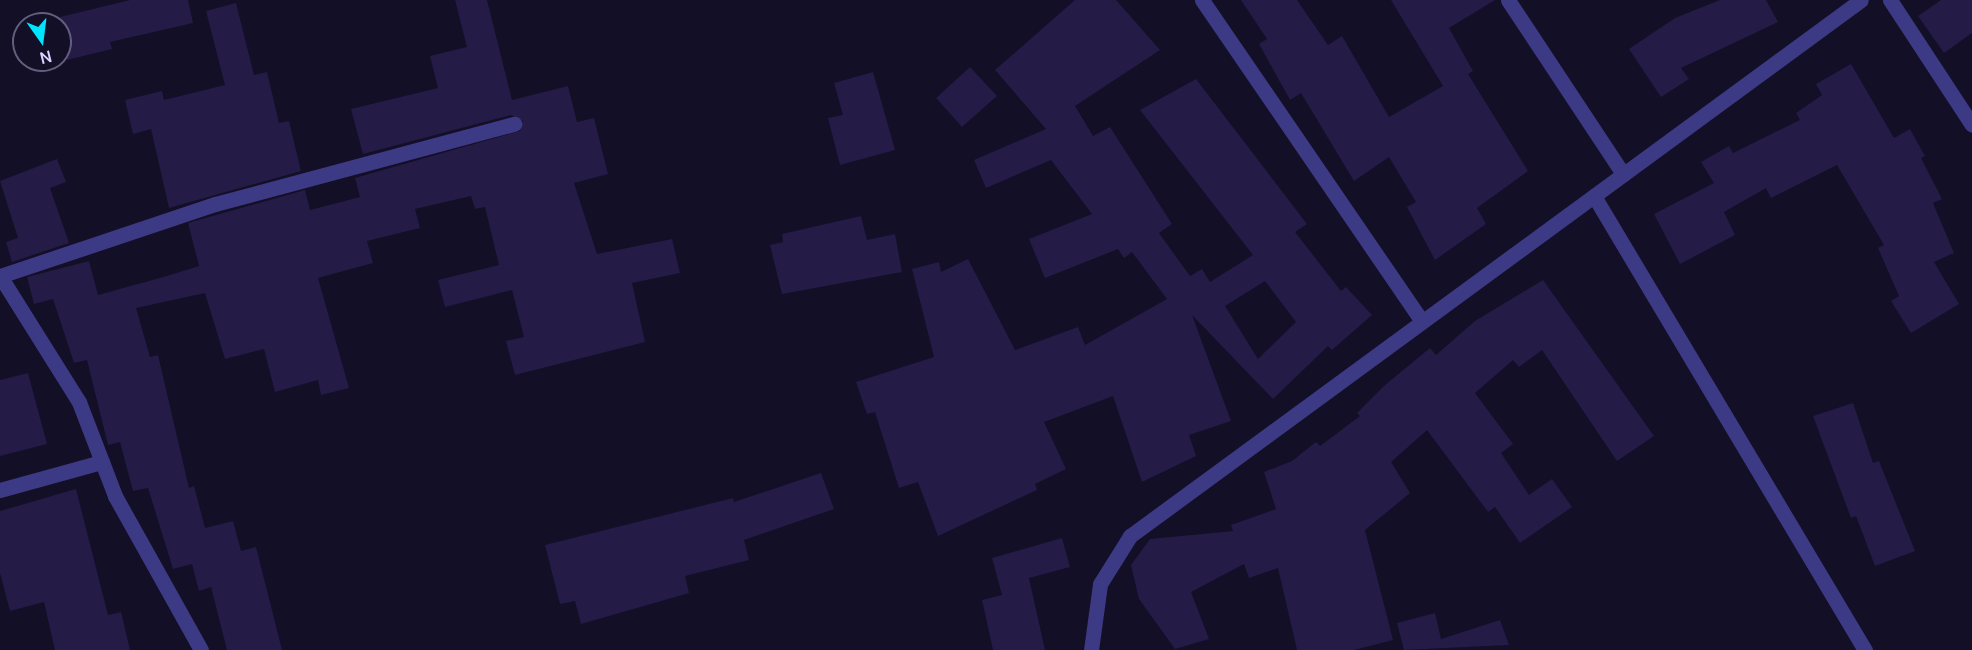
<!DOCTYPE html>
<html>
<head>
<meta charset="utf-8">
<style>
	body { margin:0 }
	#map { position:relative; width:1972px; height:650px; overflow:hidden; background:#130f26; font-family:Manrope,sans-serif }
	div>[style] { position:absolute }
	.building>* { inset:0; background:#241b47 }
	.minor>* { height:15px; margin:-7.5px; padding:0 7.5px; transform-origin:7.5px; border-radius:7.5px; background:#3d3a85 }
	span { translate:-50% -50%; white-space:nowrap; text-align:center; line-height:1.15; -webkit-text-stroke:5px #130f26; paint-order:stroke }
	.north { position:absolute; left:12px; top:12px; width:60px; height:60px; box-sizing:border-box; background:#130f26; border:2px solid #625e7d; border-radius:50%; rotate:166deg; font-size:16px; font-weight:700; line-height:24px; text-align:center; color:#d9d4ff }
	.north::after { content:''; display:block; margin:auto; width:21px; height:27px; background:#00e5ff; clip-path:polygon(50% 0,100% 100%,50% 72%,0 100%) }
</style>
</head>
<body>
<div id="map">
	<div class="building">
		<i style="clip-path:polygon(130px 0,188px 0,193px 23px,110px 42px,112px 49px,67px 60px,56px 18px)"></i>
		<i style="clip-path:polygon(455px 0,487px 0,512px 100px,568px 86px,577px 122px,594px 118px,608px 174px,574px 183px,597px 254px,672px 239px,680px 273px,632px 283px,645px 342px,515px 375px,506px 341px,524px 337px,512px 290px,445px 307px,438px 280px,499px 265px,485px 207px,475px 209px,471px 196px,415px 209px,420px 228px,367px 241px,373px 263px,318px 278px,349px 388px,321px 395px,318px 380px,275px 392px,264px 349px,225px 359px,205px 293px,136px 308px,150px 357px,158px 355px,189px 488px,194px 486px,205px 528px,233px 521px,241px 551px,256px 547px,282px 650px,227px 650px,211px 587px,199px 591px,192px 564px,173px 569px,148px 488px,133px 491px,120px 442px,108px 445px,87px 360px,74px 363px,53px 299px,34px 304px,27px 277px,89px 261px,98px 295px,167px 276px,199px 266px,188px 223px,305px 190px,310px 210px,360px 197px,355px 178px,520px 131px,523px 121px,511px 115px,363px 154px,351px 109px,438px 88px,430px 56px,467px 47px)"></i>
		<i style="clip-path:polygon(evenodd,1075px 0,1116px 0,1160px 50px,1075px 106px,1093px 136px,1110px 127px,1172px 224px,1159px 233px,1190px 276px,1202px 269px,1210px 282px,1253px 255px,1140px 110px,1196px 79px,1307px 224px,1295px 232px,1341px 291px,1346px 287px,1372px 315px,1332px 350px,1328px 346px,1273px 399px,1192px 315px,1231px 421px,1189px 435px,1196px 456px,1142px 482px,1113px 396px,1044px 422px,1066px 469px,1035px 484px,1037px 490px,938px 536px,918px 482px,899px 488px,875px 412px,867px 414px,856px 382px,934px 357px,912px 269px,939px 262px,941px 272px,968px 259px,1015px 350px,1078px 327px,1085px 345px,1167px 299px,1132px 252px,1124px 258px,1118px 249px,1045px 278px,1029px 239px,1092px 214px,1051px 160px,986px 188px,974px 160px,1046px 129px,995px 70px,1075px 0,1265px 281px,1296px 322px,1258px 359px,1225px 306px,1265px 281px)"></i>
		<i style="clip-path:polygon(1241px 0,1297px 0,1328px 45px,1342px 36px,1389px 117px,1443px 86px,1391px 0,1495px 0,1449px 28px,1473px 71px,1468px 74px,1528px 171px,1477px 208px,1486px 224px,1435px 260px,1407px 207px,1416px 202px,1389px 157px,1354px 181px,1301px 93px,1290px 100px,1259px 44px,1267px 39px)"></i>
		<i style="clip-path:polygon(1720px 0,1766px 0,1778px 22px,1681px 68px,1689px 79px,1661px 97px,1629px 49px,1675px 18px)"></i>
		<i style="clip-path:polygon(1941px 0,1972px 0,1972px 33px,1944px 53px,1918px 16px)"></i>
		<i style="clip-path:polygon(236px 3px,254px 75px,267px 72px,279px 123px,289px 121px,301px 171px,169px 208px,151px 129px,133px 134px,125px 100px,162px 91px,164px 100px,225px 85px,206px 11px)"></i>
		<i style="clip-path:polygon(1851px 64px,1894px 138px,1910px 129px,1925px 156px,1921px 158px,1942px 199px,1933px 203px,1954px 253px,1934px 262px,1959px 304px,1911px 333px,1891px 301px,1899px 296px,1878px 248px,1884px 245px,1837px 165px,1771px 198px,1766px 188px,1724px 212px,1735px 235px,1680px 264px,1654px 214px,1714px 183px,1701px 162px,1729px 146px,1733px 153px,1800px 120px,1796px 113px,1822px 95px,1816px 84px)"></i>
		<i style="clip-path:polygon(970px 67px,997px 96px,962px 127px,936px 98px)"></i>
		<i style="clip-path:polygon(873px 72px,895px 150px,840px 165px,828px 118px,843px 115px,834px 83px)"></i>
		<i style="clip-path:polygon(57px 159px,66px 182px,50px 188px,69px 243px,12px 262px,6px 242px,18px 238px,0 181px)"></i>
		<i style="clip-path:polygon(861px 216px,867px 240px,895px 234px,902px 272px,782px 294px,770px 245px,783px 242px,782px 234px)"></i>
		<i style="clip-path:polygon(1543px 280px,1654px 436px,1617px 461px,1542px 350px,1519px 367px,1513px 360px,1475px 393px,1513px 444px,1501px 453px,1529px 495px,1552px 479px,1572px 507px,1520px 543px,1495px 507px,1488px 512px,1427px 430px,1391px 462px,1410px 493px,1365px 530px,1393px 640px,1354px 650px,1297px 650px,1278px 568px,1249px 578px,1244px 564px,1191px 592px,1209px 639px,1175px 649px,1139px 599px,1131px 565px,1150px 539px,1233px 531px,1231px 525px,1276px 509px,1264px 472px,1292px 461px,1316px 442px,1320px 446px,1360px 416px,1357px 413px,1385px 385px,1430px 348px,1436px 355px,1475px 321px)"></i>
		<i style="clip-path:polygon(28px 373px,47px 444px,0 456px,0 380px)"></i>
		<i style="clip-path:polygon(1853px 403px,1873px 463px,1879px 461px,1915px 551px,1875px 566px,1856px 516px,1851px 518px,1813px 416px)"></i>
		<i style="clip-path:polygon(821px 473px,834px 509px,744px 540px,749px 560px,685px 576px,689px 593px,581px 624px,575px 601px,560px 604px,545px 545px,733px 498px,734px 502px)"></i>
		<i style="clip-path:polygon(76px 489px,108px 615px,121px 612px,130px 650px,55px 650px,44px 602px,10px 611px,0 573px,0 511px)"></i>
		<i style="clip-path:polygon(1062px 538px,1070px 567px,1029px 578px,1045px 650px,993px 650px,982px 600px,1002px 595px,992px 558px)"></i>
		<i style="clip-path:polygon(1435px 613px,1441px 639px,1500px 620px,1509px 645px,1404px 650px,1397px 623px)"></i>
	</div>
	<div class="minor">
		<i style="left:1202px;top:0;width:389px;rotate:55.6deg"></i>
		<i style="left:1508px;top:0;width:209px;rotate:56.5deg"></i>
		<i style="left:1890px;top:0;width:149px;rotate:56.7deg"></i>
		<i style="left:1594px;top:196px;width:529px;rotate:59.17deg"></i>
		<i style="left:0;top:276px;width:227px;rotate:-18.5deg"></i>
		<i style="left:215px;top:204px;width:310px;rotate:-15deg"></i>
		<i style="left:0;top:276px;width:149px;rotate:57.9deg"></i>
		<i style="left:79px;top:402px;width:101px;rotate:69deg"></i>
		<i style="left:115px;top:496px;width:176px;rotate:60.8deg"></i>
		<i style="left:0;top:490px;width:106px;rotate:-15.4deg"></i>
		<i style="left:1091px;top:650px;width:67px;rotate:-82.2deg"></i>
		<i style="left:1100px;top:584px;width:57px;rotate:-58deg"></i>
		<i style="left:1130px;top:536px;width:906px;rotate:-36.25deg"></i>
	</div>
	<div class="north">N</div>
</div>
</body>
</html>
